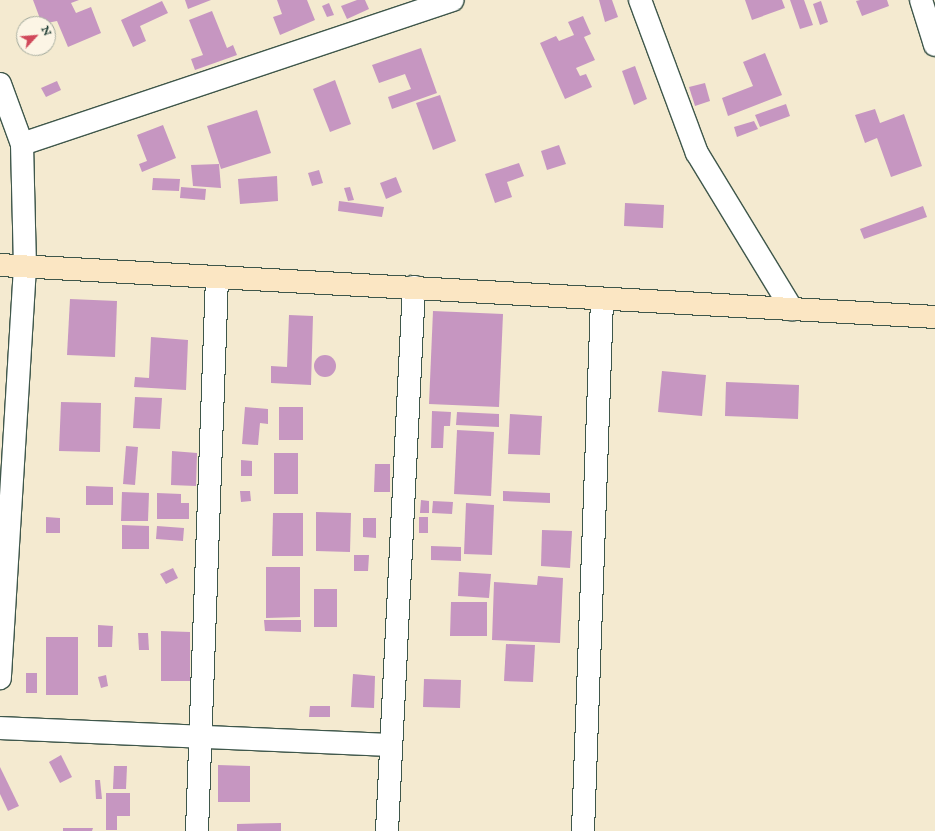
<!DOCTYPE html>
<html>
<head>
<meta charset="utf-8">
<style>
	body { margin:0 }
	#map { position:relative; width:935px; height:831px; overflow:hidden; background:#f4ead0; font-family:"IM FELL English",serif }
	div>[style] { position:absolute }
	.building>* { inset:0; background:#c696c1 }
	.round { border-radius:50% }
	.roads { filter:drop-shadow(1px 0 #3f574b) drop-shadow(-1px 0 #3f574b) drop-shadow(0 1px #3f574b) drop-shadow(0 -1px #3f574b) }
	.street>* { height:22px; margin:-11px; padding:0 11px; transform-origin:11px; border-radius:11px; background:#fff }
	.secondary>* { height:22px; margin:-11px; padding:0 11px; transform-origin:11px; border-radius:11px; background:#fbe6c3 }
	span { translate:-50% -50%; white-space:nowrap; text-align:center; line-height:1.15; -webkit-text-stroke:3px #fcf5e5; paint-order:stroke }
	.north { position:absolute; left:16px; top:16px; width:40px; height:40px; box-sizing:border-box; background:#fcf5e5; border:1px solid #a4ab9e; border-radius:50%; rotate:64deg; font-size:11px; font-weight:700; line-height:16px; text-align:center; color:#1f3d34 }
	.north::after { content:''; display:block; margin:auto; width:14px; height:18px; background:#d1495b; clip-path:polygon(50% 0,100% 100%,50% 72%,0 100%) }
</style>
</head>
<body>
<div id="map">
	<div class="building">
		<i style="clip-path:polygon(33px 0,79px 0,71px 3px,76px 13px,91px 7px,101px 33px,68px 47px,57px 21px,42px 24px)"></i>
		<i style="clip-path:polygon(185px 0,211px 0,188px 9px)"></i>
		<i style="clip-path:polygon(277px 0,307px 0,315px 20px,280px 35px,273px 17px,282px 14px)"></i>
		<i style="clip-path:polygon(357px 0,365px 0,369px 9px,347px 19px,341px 6px)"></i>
		<i style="clip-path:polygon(599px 0,612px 0,618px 17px,605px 22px)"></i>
		<i style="clip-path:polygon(745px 0,782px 0,785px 8px,752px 20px)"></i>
		<i style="clip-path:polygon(790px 0,804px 0,813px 25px,800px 29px)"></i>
		<i style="clip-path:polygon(860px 0,887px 0,889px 6px,862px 16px,856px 1px)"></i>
		<i style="clip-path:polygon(162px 1px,168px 13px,140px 26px,146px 41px,133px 47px,121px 20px)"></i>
		<i style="clip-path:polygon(821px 1px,828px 22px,820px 25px,813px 4px)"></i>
		<i style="clip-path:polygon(329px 3px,334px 15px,327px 17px,322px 6px)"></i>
		<i style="clip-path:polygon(212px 11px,227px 48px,233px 45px,237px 55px,195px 70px,191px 59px,203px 55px,189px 20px)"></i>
		<i style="clip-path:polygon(583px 16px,591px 34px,584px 37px,595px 60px,576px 68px,580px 76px,586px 74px,592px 87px,565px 99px,540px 43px,556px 36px,559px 41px,574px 35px,568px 22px)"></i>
		<i style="clip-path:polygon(421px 48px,437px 93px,392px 109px,388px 97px,411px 89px,405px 74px,379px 83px,372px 65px)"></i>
		<i style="clip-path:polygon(765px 53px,782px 95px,728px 116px,722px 98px,753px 86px,743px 62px)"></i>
		<i style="clip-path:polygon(635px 66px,647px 99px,634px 105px,622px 71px)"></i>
		<i style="clip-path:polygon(335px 80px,351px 124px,330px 132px,313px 89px)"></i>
		<i style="clip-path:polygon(57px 81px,61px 90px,46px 97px,41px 88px)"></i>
		<i style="clip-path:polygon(705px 83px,710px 101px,695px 106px,689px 87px)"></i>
		<i style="clip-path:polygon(440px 95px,456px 141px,433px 150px,416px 103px)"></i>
		<i style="clip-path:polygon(786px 104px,790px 116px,760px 127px,755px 115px)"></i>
		<i style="clip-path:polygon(875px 109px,880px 123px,904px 114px,922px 166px,891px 177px,877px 138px,865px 143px,855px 115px)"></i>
		<i style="clip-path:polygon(257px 110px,271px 153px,221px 169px,207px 126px)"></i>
		<i style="clip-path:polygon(754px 121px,758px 129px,737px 137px,734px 127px)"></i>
		<i style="clip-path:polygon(163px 125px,176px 158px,142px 172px,139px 164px,147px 161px,137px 135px)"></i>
		<i style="clip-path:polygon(559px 145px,566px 164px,547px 170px,541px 151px)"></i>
		<i style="clip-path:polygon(519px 163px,524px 176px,507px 182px,512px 197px,495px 203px,485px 174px)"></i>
		<i style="clip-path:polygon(219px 164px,221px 188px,193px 186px,191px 165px)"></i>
		<i style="clip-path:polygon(319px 170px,323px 183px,312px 186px,308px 173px)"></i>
		<i style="clip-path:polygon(277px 176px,278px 201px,240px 204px,238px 179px)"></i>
		<i style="clip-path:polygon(396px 177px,402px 192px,386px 199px,380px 183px)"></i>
		<i style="clip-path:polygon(153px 178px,180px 179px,179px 191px,152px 190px)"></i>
		<i style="clip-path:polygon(181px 187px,206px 189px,205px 200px,180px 198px)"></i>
		<i style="clip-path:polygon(350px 187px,354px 200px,348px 201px,344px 188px)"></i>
		<i style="clip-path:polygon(339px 201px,384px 207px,382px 217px,338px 211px)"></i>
		<i style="clip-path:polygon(625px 203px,664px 205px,663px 228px,624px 226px)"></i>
		<i style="clip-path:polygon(923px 206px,927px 217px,864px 239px,860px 229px)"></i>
		<i style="clip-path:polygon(70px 299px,117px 301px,115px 357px,67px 355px)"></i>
		<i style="clip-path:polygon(433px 311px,503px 314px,499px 407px,429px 404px)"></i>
		<i style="clip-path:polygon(289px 315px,313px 316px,311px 385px,271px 383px,271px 366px,287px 367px)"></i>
		<i style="clip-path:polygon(151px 337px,188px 340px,186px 390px,134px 387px,135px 377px,149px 378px)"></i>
		<i class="round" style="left:314px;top:355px;width:22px;height:22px"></i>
		<i style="clip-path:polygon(662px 371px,706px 375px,702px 416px,658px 412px)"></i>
		<i style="clip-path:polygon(726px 382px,799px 385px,798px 419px,725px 416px)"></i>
		<i style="clip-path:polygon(135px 397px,162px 398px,160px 429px,133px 428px)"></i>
		<i style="clip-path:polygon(61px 402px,101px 403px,100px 452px,59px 451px)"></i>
		<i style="clip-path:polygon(245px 407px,268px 409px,268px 424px,260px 423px,258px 445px,242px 444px)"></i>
		<i style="clip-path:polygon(279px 407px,303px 407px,303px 440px,279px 440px)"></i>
		<i style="clip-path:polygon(432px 411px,451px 412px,450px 426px,444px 426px,443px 448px,431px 448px)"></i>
		<i style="clip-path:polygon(457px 412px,499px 414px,499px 427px,456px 425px)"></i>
		<i style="clip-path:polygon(510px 414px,542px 416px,540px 455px,508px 454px)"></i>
		<i style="clip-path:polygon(457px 430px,494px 432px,491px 496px,454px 494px)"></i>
		<i style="clip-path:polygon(126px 446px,138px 447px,135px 485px,123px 484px)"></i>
		<i style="clip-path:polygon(172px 451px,197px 453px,196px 486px,171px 485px)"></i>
		<i style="clip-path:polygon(274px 453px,298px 453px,298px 494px,274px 494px)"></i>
		<i style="clip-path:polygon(241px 460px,252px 461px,252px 476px,241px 476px)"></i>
		<i style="clip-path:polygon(375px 464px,390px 464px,390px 492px,374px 492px)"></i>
		<i style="clip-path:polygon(86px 486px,113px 487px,113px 505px,86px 505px)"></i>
		<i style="clip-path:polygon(240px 491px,250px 491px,251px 501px,241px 502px)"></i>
		<i style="clip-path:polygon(503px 491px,550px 493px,550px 503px,503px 501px)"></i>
		<i style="clip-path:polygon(122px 492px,149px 493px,148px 521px,121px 521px)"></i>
		<i style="clip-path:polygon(157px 493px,181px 494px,181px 503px,189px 503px,189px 519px,157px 519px)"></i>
		<i style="clip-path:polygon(421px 500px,429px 501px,429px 513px,420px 513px)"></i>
		<i style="clip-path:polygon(433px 501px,453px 502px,452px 514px,432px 513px)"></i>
		<i style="clip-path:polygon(466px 503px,494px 505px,492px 555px,464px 554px)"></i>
		<i style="clip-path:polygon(316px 512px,351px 513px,350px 552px,316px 551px)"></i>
		<i style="clip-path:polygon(273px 513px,303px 513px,303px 556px,272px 556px)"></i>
		<i style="clip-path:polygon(46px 517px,60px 518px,60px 533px,46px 533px)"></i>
		<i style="clip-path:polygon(419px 517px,428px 517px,428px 533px,419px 533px)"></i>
		<i style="clip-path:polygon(363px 518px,376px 518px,376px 538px,363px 537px)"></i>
		<i style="clip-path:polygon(122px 525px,149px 526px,149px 549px,122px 549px)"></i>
		<i style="clip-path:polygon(157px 526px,184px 528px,183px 541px,156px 539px)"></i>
		<i style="clip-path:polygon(542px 530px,572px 531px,570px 568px,541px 566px)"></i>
		<i style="clip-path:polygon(431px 546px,461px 547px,461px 561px,431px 560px)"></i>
		<i style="clip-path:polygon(354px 555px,369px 555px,368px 571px,354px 571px)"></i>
		<i style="clip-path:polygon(266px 567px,300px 567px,300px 617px,266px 618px)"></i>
		<i style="clip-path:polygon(173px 568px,178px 578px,166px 584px,160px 574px)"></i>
		<i style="clip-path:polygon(459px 572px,491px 574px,489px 598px,458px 596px)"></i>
		<i style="clip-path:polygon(538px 576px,563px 578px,560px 643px,492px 640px,494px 582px,537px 585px)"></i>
		<i style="clip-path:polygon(314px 589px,337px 589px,337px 627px,314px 627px)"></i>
		<i style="clip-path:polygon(451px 602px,487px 602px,487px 636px,450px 636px)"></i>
		<i style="clip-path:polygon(264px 620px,301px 620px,301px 632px,265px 631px)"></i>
		<i style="clip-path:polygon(98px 625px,113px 626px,112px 647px,98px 647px)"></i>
		<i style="clip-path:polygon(161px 631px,190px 632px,190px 681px,161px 681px)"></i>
		<i style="clip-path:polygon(138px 633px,148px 633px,149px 650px,139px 650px)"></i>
		<i style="clip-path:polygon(46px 637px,78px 637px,78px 695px,46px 695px)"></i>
		<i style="clip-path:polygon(506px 644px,535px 645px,533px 682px,504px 681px)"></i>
		<i style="clip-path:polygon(26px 673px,37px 673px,37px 693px,26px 693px)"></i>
		<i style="clip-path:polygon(353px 674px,375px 676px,374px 708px,351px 707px)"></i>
		<i style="clip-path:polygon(106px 675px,108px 686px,101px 688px,98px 677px)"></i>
		<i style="clip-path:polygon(424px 679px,461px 680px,460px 708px,423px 707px)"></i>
		<i style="clip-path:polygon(310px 706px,330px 706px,330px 717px,309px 717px)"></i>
		<i style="clip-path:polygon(61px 755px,72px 777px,60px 783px,49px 762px)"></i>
		<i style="clip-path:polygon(218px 765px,250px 766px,250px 802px,218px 802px)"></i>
		<i style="clip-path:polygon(114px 766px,127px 766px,126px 789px,113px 789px)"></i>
		<i style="clip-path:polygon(0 767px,19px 806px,8px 811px,0 794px)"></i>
		<i style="clip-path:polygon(95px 780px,100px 780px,102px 799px,96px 799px)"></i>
		<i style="clip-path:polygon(106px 793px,130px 793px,130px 816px,117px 816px,117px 830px,106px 830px)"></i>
		<i style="clip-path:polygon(281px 823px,281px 831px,237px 831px,237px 824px)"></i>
		<i style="clip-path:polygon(63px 828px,93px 828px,92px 831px,63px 831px)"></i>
	</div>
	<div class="roads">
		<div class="street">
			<i style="left:640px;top:0;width:163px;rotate:69.6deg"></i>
			<i style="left:697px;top:153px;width:183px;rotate:58.7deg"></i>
			<i style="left:921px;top:0;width:47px;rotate:72.7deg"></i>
			<i style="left:0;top:84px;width:64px;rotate:69.9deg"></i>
			<i style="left:22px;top:144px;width:123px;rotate:88.6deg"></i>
			<i style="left:25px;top:267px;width:412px;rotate:93.5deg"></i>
			<i style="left:22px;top:144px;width:454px;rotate:-18.5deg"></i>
			<i style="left:0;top:728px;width:391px;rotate:2.5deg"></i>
			<i style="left:197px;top:831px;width:554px;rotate:-87.93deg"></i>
			<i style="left:387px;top:831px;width:545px;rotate:-87.16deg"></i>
			<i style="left:583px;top:831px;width:532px;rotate:-87.95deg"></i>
		</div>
		<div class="secondary">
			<i style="left:0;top:265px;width:936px;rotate:3.18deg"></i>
		</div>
	</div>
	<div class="north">N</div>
</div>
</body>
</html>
